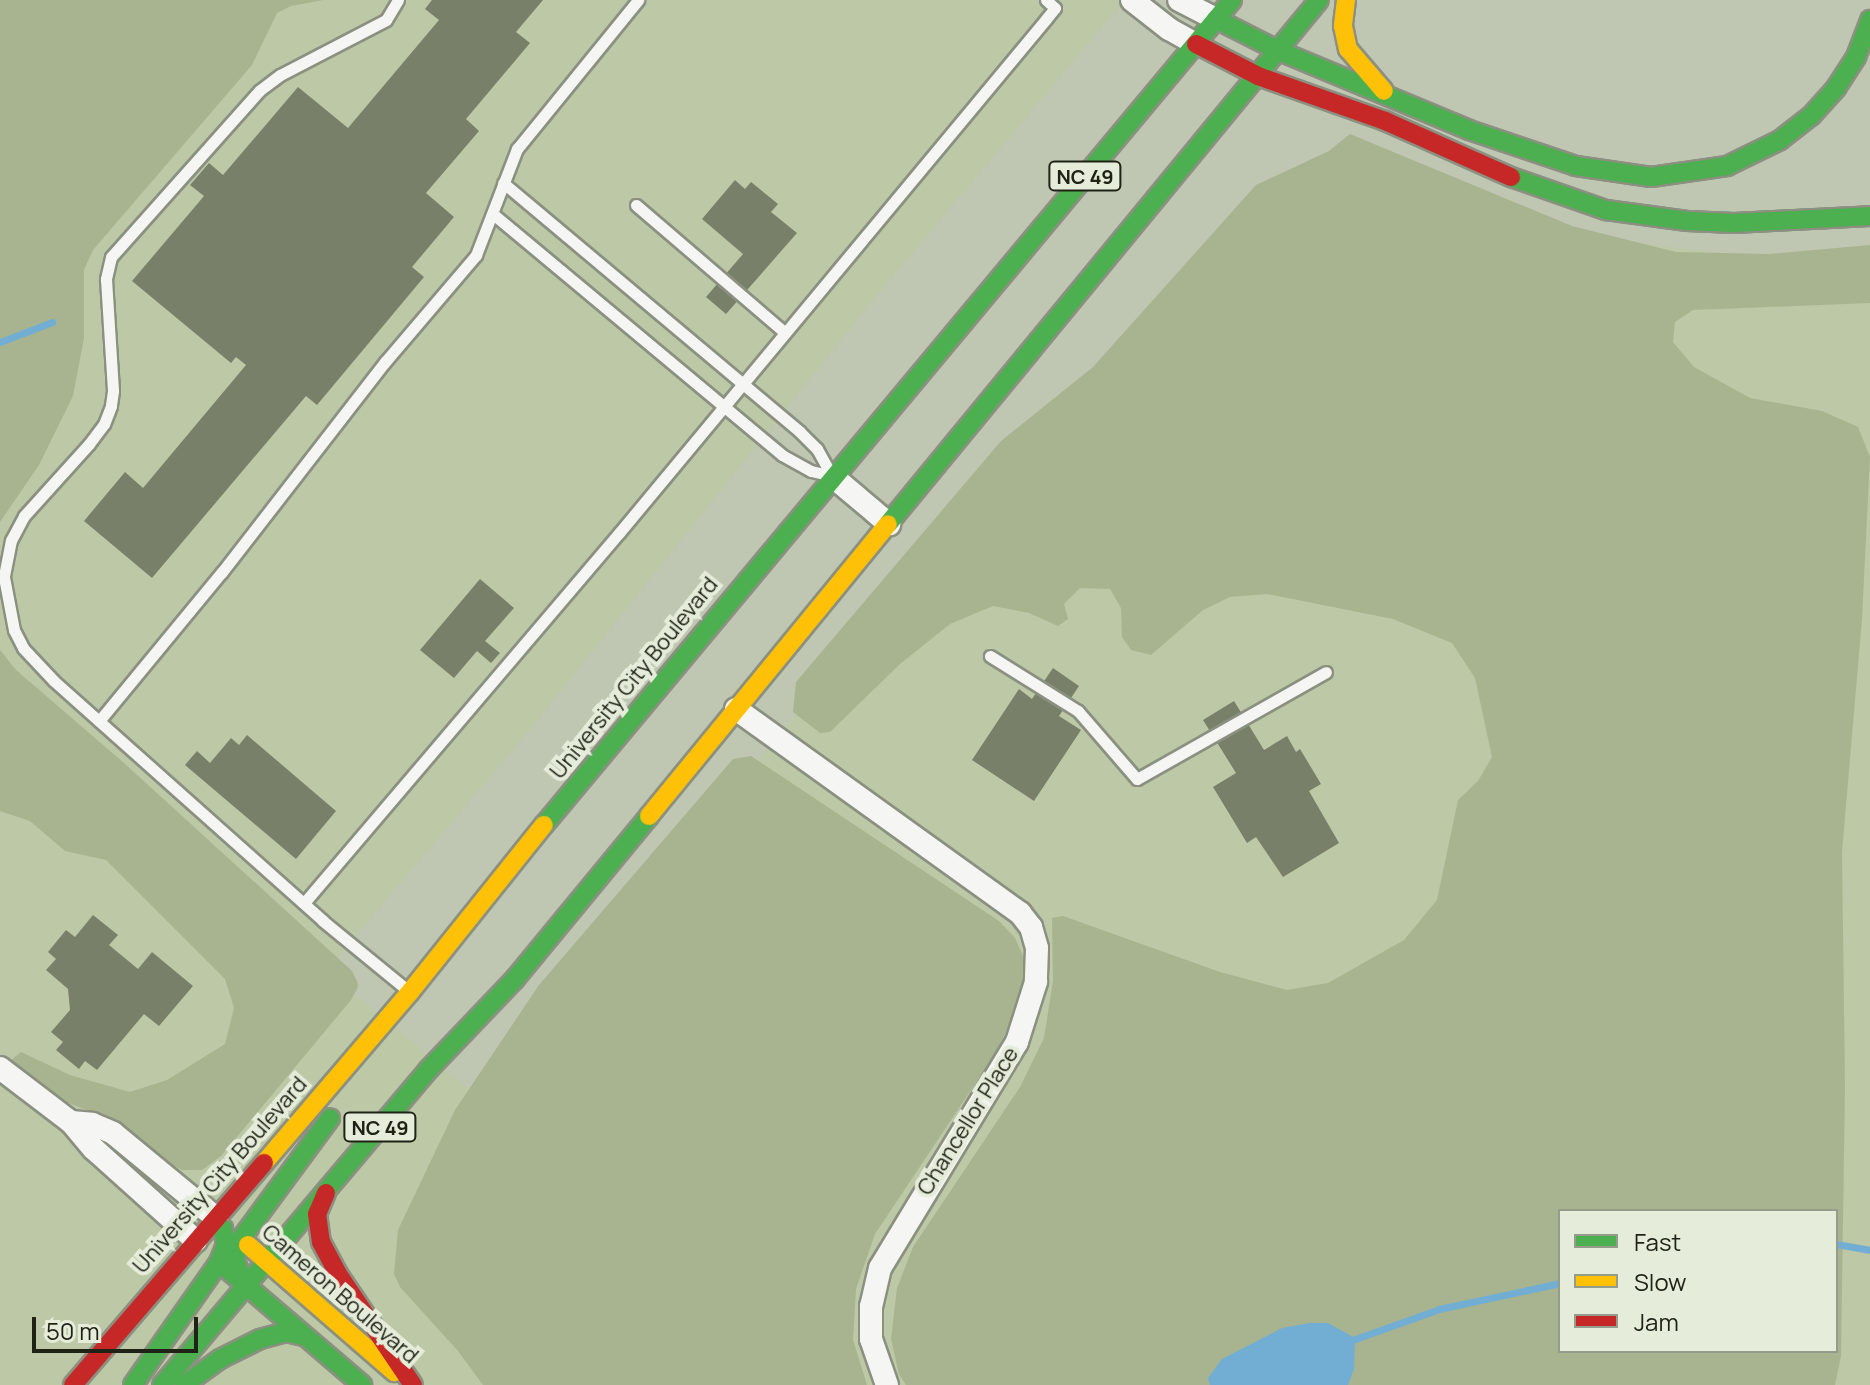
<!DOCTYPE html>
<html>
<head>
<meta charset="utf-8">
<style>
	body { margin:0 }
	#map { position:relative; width:1870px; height:1385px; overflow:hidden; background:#bfc6b2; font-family:Manrope,sans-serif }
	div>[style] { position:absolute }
	.built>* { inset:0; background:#bcc8a6 }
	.green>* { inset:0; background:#a8b48f }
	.water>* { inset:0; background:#72aed3 }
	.stream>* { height:7px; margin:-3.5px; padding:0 3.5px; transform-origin:3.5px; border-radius:3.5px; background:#72aed3 }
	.building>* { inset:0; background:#798069 }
	.roads { filter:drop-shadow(2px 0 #8b9080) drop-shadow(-2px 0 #8b9080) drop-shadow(0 2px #8b9080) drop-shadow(0 -2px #8b9080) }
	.lane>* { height:11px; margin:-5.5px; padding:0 5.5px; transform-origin:5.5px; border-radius:5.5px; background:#f5f6f3 }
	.street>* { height:22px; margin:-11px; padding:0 11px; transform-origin:11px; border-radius:11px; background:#f5f6f3 }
	.fast>* { height:18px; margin:-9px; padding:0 9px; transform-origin:9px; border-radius:9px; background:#4caf50 }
	.slow>* { height:18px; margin:-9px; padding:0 9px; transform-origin:9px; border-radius:9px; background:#ffc107 }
	.jam>* { height:18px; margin:-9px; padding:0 9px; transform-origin:9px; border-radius:9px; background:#c62828 }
	span { translate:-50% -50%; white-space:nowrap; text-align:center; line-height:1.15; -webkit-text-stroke:8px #e5ecd9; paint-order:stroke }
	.shield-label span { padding:2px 6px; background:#e5ecd9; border:2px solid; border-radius:6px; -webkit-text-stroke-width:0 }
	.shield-label { font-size:20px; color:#1e2315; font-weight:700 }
	.street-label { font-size:22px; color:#1e2315 }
	.legend { position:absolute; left:1558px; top:1209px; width:280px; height:144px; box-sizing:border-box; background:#e5ecd9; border:2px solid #959c8b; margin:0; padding:10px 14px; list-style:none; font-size:24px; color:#1e2315 }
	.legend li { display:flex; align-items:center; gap:16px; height:40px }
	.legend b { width:40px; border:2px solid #959c8b }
	.scale { position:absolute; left:32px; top:1317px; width:166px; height:36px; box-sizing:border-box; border:4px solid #1e2315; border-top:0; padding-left:10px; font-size:24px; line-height:28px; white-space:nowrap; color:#1e2315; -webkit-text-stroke:6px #e5ecd9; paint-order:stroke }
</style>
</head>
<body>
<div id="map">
	<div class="built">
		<i style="clip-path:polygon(evenodd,0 0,1125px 0,869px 305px,525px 736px,326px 971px,470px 1090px,731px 794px,852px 647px,1268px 194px,1870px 273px,1870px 1385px,0 1385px,0 0,1560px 1211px,1836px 1211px,1836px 1351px,1560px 1351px,1560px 1211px)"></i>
	</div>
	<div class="green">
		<i style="clip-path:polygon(0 0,323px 0,291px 6px,277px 13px,252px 65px,93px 250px,84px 270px,84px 338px,73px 396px,39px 465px,0 522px)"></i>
		<i style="clip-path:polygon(evenodd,1350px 134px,1572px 226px,1676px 252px,1769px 254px,1870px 245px,1870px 303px,1693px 310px,1675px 322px,1673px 342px,1694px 367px,1750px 398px,1822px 411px,1858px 427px,1870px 457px,1862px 619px,1842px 852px,1845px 1085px,1841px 1356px,1835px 1385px,906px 1385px,899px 1374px,891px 1339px,897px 1288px,913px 1247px,1020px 1087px,1044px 1038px,1053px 981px,1052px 918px,1063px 916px,1220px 972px,1287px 990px,1328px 983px,1404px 940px,1437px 900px,1458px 800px,1478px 781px,1492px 757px,1475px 678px,1452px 643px,1393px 619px,1267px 594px,1230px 597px,1203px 610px,1151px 655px,1131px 650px,1122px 637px,1121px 608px,1110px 589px,1080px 588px,1064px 604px,1068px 619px,1058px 626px,1029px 613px,993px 606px,950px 624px,900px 664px,830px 732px,820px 733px,793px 712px,796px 682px,1001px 441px,1093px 367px,1256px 185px,1329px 151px,1350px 134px,1560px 1211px,1836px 1211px,1836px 1351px,1560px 1351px,1560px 1211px)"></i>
		<i style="clip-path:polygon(0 650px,16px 670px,124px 763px,352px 971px,357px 981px,358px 987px,351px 1000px,221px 1156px,202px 1170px,182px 1170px,160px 1159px,111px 1120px,49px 1095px,10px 1061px,21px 1052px,70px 1075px,130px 1092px,167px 1080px,225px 1044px,234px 1008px,225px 979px,106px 860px,65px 851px,30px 821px,0 811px)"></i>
		<i style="clip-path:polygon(751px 756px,999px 921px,1015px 938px,1026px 963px,1023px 997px,995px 1054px,875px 1234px,856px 1289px,853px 1340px,867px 1385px,483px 1385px,458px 1351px,400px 1287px,394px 1274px,398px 1230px,455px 1110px,539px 985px,733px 759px)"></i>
	</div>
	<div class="water">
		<i style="clip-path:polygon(1310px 1323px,1328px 1323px,1355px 1338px,1354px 1369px,1348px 1385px,1210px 1385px,1208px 1378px,1222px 1359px,1282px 1328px)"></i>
	</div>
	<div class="stream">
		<i style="left:0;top:342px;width:56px;rotate:-21deg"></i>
		<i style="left:1836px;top:1244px;width:35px;rotate:10deg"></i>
		<i style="left:1347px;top:1342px;width:98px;rotate:-19.7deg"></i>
		<i style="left:1439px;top:1309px;width:124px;rotate:-12.1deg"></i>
	</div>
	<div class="building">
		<i style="clip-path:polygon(432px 0,543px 0,516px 32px,530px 43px,466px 119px,479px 131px,426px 193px,454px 217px,412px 267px,424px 277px,317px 405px,306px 396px,152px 578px,84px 521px,125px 472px,143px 488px,246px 365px,236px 357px,231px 363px,132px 281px,204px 196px,190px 185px,209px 163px,223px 175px,298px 87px,348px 128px,439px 20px,425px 9px)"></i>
		<i style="clip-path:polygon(735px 180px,745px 189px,751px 182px,778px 204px,771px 212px,797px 233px,726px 314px,706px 297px,743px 254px,702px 219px)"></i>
		<i style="clip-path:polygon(480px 579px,514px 608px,485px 641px,500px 653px,491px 663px,477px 651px,454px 678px,420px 650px)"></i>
		<i style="clip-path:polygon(1053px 668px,1079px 686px,1059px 716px,1081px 730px,1034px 801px,972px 760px,1019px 689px,1032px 699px)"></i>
		<i style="clip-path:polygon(1234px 701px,1264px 750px,1287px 736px,1296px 752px,1300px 749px,1321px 784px,1309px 791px,1339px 843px,1283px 877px,1256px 837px,1247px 843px,1213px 787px,1236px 773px,1203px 720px)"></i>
		<i style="clip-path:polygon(247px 735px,336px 811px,296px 859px,185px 765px,197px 751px,210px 763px,231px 738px,239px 745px)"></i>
		<i style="clip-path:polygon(93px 915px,118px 935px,109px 945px,138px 969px,152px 952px,193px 986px,159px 1026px,144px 1014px,97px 1070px,85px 1061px,79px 1069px,56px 1050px,63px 1042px,51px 1032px,70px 1010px,68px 989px,46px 970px,56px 959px,48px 952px,66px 930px,75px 937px)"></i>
	</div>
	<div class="roads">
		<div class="lane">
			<i style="left:398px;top:0;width:23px;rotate:121deg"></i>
			<i style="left:386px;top:20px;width:119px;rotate:152.6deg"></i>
			<i style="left:280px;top:75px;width:26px;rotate:143deg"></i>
			<i style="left:259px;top:91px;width:222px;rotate:131.7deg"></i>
			<i style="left:111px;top:257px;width:23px;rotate:103deg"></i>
			<i style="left:106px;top:279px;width:112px;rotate:86.4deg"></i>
			<i style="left:113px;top:391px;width:15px;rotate:98deg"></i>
			<i style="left:111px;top:406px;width:19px;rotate:111deg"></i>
			<i style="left:104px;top:424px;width:25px;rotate:127deg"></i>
			<i style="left:89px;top:444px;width:97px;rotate:132.1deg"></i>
			<i style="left:24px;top:516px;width:27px;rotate:118deg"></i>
			<i style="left:11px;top:540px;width:38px;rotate:101deg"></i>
			<i style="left:4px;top:577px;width:54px;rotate:79.3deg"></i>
			<i style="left:14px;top:630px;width:20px;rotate:63deg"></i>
			<i style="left:23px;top:648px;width:45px;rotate:46.8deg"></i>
			<i style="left:54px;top:681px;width:361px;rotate:41.7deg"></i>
			<i style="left:323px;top:921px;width:106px;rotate:39.3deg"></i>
			<i style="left:636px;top:205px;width:195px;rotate:40.6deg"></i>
			<i style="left:493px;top:214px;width:376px;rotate:39.8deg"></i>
			<i style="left:782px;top:455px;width:33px;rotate:29deg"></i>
			<i style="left:811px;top:471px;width:22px;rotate:13deg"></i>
			<i style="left:832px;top:476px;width:31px;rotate:-119deg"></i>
			<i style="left:817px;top:449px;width:25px;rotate:-135deg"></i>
			<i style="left:799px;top:431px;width:386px;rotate:-140deg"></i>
			<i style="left:990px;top:656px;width:104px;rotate:32deg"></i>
			<i style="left:1078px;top:711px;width:90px;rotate:49.1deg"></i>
			<i style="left:1137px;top:779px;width:217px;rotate:-29.5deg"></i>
			<i style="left:99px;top:721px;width:193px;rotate:-50.5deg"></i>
			<i style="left:222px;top:572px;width:266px;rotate:-52.2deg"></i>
			<i style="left:385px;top:362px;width:140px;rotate:-49.6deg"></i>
			<i style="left:476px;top:255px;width:114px;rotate:-68.9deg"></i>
			<i style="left:517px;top:149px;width:192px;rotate:-50.9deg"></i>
			<i style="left:304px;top:903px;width:486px;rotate:-49.6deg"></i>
			<i style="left:619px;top:533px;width:668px;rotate:-50.28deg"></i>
			<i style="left:1046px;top:19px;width:14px;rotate:-51deg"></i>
			<i style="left:1055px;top:8px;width:12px;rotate:-138deg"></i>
		</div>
		<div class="street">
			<i style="left:1132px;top:0;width:47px;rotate:38.1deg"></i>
			<i style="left:1169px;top:29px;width:31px;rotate:29deg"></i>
			<i style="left:1179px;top:0;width:42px;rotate:27.2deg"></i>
			<i style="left:832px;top:476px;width:75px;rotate:40.1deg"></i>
			<i style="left:736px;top:709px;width:350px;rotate:35.7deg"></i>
			<i style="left:1020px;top:913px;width:18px;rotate:52deg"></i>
			<i style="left:1031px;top:927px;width:22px;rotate:74deg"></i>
			<i style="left:1037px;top:948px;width:34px;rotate:92deg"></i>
			<i style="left:1036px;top:982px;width:63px;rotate:107.6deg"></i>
			<i style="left:1017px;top:1042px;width:264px;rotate:121.2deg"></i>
			<i style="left:880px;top:1268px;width:39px;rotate:103deg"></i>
			<i style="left:871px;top:1306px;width:33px;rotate:90deg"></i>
			<i style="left:871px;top:1339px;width:49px;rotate:70.8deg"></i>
			<i style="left:0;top:1068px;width:89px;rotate:37.3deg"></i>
			<i style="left:71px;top:1122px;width:35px;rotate:50deg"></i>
			<i style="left:94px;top:1149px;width:137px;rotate:42deg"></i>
			<i style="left:71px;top:1122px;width:21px;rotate:5deg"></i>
			<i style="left:92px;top:1124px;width:23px;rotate:23deg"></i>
			<i style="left:113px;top:1133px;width:134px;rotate:39.5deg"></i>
		</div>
		<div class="fast">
			<i style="left:1216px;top:19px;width:68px;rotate:26.9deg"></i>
			<i style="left:1277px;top:50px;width:208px;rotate:22.6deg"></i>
			<i style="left:1469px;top:130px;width:113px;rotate:18.6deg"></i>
			<i style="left:1576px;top:166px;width:76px;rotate:8.3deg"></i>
			<i style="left:1651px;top:177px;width:77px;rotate:-8.2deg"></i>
			<i style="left:1727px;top:166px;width:59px;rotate:-26.1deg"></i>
			<i style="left:1780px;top:140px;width:39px;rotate:-38deg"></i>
			<i style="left:1811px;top:116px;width:38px;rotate:-48deg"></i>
			<i style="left:1836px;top:88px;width:37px;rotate:-57deg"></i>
			<i style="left:1856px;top:57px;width:40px;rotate:-69deg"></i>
			<i style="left:1511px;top:177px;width:101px;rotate:19.2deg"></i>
			<i style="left:1606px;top:210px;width:82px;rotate:7.7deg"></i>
			<i style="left:1687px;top:221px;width:47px;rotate:2.4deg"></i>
			<i style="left:1734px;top:223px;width:136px;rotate:-2.9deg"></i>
			<i style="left:888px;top:524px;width:678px;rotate:-50.56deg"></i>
			<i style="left:544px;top:825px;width:1074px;rotate:-50.17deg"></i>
			<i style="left:228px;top:1270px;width:177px;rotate:40.6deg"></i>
			<i style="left:246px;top:1286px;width:27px;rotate:-114deg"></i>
			<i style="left:235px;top:1261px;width:18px;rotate:-81deg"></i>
			<i style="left:238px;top:1243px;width:155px;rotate:-53.6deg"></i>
			<i style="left:133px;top:1385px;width:150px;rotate:-55deg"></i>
			<i style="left:219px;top:1262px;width:18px;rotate:-68deg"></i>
			<i style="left:226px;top:1245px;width:17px;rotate:-100deg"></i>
			<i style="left:162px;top:1385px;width:414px;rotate:-49.8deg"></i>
			<i style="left:429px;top:1069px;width:123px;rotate:-46.3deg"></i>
			<i style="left:514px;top:980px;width:212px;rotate:-50.5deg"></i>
			<i style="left:184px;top:1385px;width:44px;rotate:-35.8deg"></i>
			<i style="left:220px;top:1359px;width:45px;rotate:-26.6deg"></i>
			<i style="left:260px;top:1339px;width:27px;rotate:-15deg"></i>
			<i style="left:286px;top:1332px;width:18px;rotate:13deg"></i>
		</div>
		<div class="slow">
			<i style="left:1346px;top:0;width:26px;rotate:97deg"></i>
			<i style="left:1343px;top:26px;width:24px;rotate:78deg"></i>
			<i style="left:1348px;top:49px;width:55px;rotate:49.4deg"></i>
			<i style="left:649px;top:816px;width:377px;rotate:-50.7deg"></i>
			<i style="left:264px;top:1163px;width:225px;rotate:-49.5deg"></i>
			<i style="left:410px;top:992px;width:214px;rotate:-51.3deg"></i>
			<i style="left:248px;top:1245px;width:194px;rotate:41deg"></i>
		</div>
		<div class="jam">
			<i style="left:1196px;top:44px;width:70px;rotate:27.3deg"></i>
			<i style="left:1258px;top:76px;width:135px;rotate:19.5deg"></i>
			<i style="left:1385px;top:121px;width:138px;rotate:24deg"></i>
			<i style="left:326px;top:1193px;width:23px;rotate:113deg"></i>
			<i style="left:317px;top:1214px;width:28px;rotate:82deg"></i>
			<i style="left:321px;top:1242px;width:36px;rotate:62deg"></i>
			<i style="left:338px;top:1274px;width:134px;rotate:56deg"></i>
			<i style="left:73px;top:1385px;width:293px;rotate:-49.3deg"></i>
		</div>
	</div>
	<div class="shield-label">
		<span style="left:1085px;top:176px">NC 49</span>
		<span style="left:380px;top:1127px">NC 49</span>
	</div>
	<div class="street-label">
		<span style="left:634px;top:678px;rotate:-51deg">University City Boulevard</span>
		<span style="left:968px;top:1121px;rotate:-58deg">Chancellor Place</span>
		<span style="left:220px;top:1175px;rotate:-49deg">University City Boulevard</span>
		<span style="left:340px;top:1294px;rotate:41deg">Cameron Boulevard</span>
	</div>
	<ul class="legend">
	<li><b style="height:10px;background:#4caf50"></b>Fast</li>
	<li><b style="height:10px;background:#ffc107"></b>Slow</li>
	<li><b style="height:10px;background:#c62828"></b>Jam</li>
	</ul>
	<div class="scale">50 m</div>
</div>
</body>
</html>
